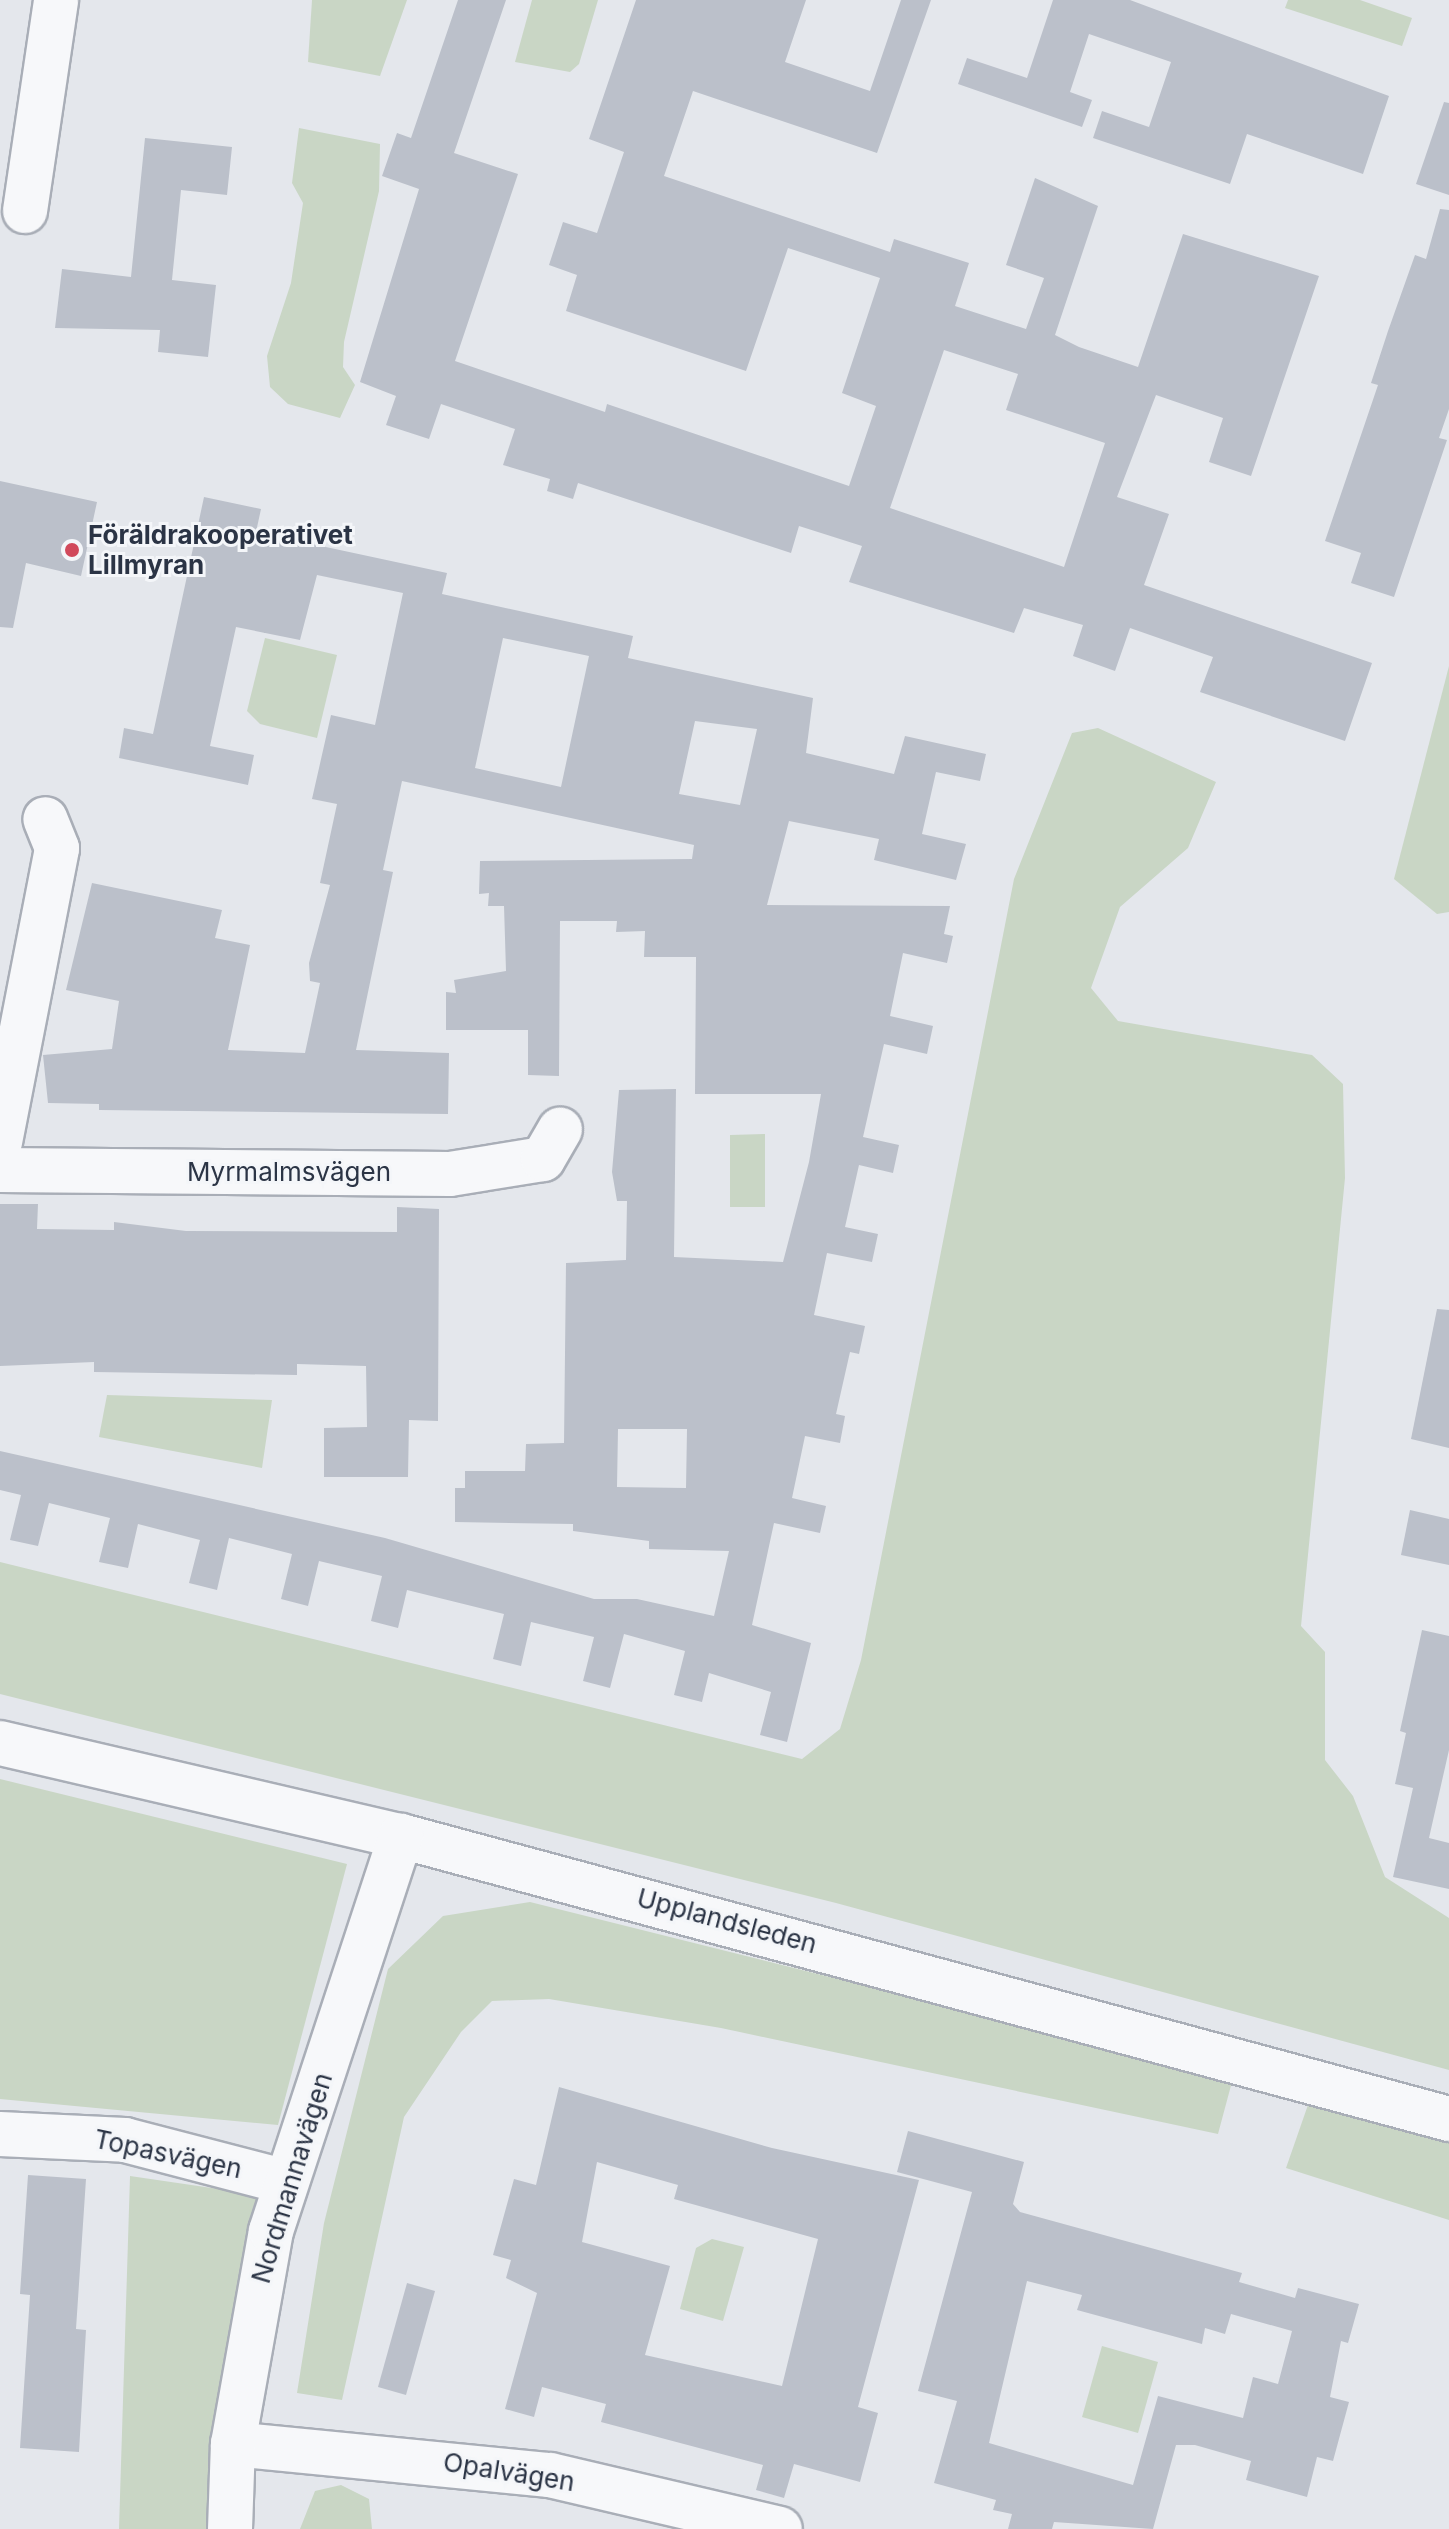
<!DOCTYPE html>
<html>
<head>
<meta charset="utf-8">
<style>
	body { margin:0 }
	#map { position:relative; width:1449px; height:2529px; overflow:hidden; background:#e4e7ec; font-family:Inter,sans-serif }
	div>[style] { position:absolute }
	.green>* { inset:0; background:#c9d6c5 }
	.building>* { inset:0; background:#bbc0ca }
	.roads { filter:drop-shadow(2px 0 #a9aeb7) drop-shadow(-2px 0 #a9aeb7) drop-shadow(0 2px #a9aeb7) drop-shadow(0 -2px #a9aeb7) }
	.minor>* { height:44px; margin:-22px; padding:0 22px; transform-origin:22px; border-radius:22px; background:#f7f8fa }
	.dots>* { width:22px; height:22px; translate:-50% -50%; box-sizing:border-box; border:4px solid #f4f6f9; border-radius:50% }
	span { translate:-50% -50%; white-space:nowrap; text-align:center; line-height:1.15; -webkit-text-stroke:6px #f4f6f9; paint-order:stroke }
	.poi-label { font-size:26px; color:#2b3445; font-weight:700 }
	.left { translate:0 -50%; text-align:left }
	.street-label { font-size:26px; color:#2b3445 }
</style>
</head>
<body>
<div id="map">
	<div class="green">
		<i style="clip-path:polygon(312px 0,407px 0,380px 76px,308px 62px)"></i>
		<i style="clip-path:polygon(532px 0,598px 0,579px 64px,570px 72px,515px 62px)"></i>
		<i style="clip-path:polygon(1288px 0,1360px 0,1412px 18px,1402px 46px,1285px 8px)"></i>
		<i style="clip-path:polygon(299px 128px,380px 144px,379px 191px,344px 342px,343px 367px,355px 385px,340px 418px,288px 404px,270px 387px,267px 356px,291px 283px,303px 203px,292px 183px)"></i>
		<i style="clip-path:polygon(265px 638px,337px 655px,317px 738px,260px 724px,247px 711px)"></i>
		<i style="clip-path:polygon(1449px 666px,1449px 912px,1437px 914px,1394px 879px)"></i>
		<i style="clip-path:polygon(1098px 728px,1216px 782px,1188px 848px,1120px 907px,1091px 988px,1118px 1021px,1312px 1055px,1343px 1084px,1345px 1178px,1301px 1626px,1325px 1652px,1325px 1760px,1353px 1796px,1385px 1877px,1449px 1918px,1449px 2070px,836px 1903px,0 1694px,0 1562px,802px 1759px,840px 1729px,861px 1660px,1014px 879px,1072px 733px)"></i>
		<i style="clip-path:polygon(765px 1134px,765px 1207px,730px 1207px,730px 1135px)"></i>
		<i style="clip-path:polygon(107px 1395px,272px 1400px,262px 1468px,99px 1437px)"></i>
		<i style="clip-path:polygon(0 1779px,347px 1864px,278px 2125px,0 2099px)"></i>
		<i style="clip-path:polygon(530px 1902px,1233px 2078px,1218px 2134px,721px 2028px,549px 1999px,492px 2001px,461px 2032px,404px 2117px,342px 2400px,297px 2393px,324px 2223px,388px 1969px,443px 1916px)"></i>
		<i style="clip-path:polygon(1309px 2102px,1449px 2142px,1449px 2220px,1286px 2168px)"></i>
		<i style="clip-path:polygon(130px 2176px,260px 2195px,211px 2529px,119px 2529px)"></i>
		<i style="clip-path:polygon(712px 2239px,744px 2247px,723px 2321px,680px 2309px,696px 2248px)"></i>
		<i style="clip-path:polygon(1102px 2346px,1158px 2362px,1138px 2433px,1082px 2417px)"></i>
		<i style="clip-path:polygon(341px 2485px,369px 2499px,372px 2529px,300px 2529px,315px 2491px)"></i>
	</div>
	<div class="building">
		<i style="clip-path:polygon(evenodd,458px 0,506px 0,454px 153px,518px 174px,455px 361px,605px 412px,607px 404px,849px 486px,876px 406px,842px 393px,880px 278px,788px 248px,746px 371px,566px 311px,577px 275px,549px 265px,563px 222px,597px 233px,624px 152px,589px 139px,636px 0,806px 0,785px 62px,870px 91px,901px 0,931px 0,877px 153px,693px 91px,664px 176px,890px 252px,894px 239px,969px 263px,955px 306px,1026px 329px,1044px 278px,1006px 265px,1035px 178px,1098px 206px,1055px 335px,1079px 347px,1138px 367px,1183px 234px,1319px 276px,1251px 476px,1209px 462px,1223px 418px,1156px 395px,1117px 497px,1169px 514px,1144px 585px,1372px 663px,1345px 741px,1200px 692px,1213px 657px,1130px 628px,1115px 671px,1073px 656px,1083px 625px,1024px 608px,1014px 633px,849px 582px,862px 546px,799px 526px,791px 553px,578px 483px,573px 499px,547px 491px,550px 479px,503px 465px,515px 429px,441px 404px,429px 439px,386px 425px,396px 396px,360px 382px,419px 189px,382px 176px,397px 133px,411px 138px,458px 0,944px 350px,1018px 374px,1006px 410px,1105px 443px,1064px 567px,890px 508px,944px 350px)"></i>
		<i style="clip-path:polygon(1053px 0,1130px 0,1389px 96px,1363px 174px,1247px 134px,1230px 184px,1093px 138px,1102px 111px,1149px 127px,1171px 62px,1089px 34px,1070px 92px,1092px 100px,1082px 127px,958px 84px,967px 58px,1027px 78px)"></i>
		<i style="clip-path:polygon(1444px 102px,1449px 103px,1449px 195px,1416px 184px)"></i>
		<i style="clip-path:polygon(145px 138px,232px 147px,227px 195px,181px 190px,172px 280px,216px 285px,208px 357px,158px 352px,160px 330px,55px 328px,62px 269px,131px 277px)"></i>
		<i style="clip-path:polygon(1440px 209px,1449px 210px,1449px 409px,1439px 438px,1447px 440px,1394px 597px,1351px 583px,1361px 553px,1325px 541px,1378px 385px,1371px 383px,1388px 331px,1415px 255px,1426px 259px)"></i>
		<i style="clip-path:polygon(0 481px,97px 502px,81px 576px,26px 563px,13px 628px,0 627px)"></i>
		<i style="clip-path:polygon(evenodd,204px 497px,261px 509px,256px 532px,447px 573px,442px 594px,633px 636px,628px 658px,813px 698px,806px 753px,894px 774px,905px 736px,986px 754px,980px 781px,936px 772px,922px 834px,966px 844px,956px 880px,874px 860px,879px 839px,789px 821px,767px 905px,950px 906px,944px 934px,953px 936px,947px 963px,903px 953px,890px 1016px,933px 1026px,927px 1054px,884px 1044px,863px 1137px,899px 1145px,893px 1173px,859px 1165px,845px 1227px,878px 1234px,872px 1262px,827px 1253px,814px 1315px,865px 1326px,859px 1354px,850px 1352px,836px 1414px,845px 1416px,840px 1443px,805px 1436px,792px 1498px,826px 1506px,820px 1533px,774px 1523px,752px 1625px,811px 1643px,787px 1742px,760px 1735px,771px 1692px,709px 1673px,702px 1702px,674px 1695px,685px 1651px,624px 1634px,610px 1688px,583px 1681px,594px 1637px,531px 1622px,521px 1666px,493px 1659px,504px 1614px,407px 1590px,398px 1628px,371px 1621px,382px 1576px,319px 1561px,308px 1606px,281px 1599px,292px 1554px,229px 1538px,217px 1590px,189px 1583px,200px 1540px,138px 1524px,128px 1568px,99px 1562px,110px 1518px,49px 1503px,38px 1546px,10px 1540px,21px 1495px,0 1490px,0 1451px,385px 1538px,594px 1599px,637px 1599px,714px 1616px,729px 1551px,649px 1549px,649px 1541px,573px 1531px,573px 1524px,455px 1522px,455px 1488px,465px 1488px,465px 1471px,525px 1471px,526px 1444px,564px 1443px,566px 1263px,626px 1260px,627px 1201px,617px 1201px,612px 1172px,619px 1090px,676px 1089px,674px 1257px,783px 1262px,809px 1162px,821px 1094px,695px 1094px,696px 957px,644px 957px,645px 931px,616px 932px,617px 921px,560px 921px,559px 1076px,528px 1075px,528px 1030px,446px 1030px,446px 992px,456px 993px,454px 980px,506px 971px,504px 906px,488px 906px,489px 893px,479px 894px,480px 861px,692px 859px,694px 845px,402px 781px,383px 870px,393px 872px,356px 1050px,449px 1053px,448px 1114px,99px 1110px,99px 1104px,48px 1103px,43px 1055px,112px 1049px,119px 1001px,66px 990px,92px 883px,222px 910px,215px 938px,250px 945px,228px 1050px,305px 1053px,320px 983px,310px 981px,309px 963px,330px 885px,320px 883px,337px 804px,312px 799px,331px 715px,375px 725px,403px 593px,317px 575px,300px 640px,236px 627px,210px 746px,254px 755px,248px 785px,119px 758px,124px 728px,153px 734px,204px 497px,503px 638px,589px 656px,561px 787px,475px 768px,503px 638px,204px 497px,695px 721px,757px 729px,740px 805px,679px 794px,695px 721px,204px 497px,618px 1429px,687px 1429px,686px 1488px,617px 1487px,618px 1429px)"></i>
		<i style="clip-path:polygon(0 1204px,38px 1204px,37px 1229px,114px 1230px,114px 1222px,186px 1231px,397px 1232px,397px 1207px,439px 1209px,438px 1421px,409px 1420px,408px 1477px,324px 1477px,324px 1428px,367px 1427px,366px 1366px,297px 1364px,297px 1375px,94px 1372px,94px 1362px,0 1366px)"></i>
		<i style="clip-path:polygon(1437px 1309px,1449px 1310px,1449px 1448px,1411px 1439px)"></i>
		<i style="clip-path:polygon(1410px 1510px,1449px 1519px,1449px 1565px,1401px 1555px)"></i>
		<i style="clip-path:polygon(1422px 1630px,1449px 1636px,1449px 1750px,1429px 1838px,1449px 1843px,1449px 1889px,1393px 1877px,1413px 1788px,1395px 1784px,1406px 1733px,1400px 1731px)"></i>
		<i style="clip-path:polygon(evenodd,559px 2087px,772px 2148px,919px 2180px,858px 2407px,878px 2413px,860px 2482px,794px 2464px,784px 2498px,756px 2490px,763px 2465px,601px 2422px,606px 2404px,542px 2387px,534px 2417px,505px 2409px,537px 2293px,506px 2278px,511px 2260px,493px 2255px,514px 2179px,536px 2185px,559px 2087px,597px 2162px,678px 2185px,674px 2199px,818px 2239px,782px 2386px,645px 2355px,670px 2266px,582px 2242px,597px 2162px)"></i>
		<i style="clip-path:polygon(evenodd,908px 2131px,1024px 2162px,1013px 2204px,1020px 2212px,1242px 2273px,1239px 2282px,1295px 2298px,1298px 2288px,1359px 2304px,1348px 2343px,1341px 2341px,1330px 2397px,1349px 2402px,1333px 2461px,1317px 2457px,1307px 2497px,1246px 2480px,1251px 2461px,1195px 2445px,1176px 2445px,1153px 2529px,1054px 2522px,1052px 2529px,1008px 2529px,1012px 2514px,993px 2510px,996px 2500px,934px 2483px,957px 2401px,918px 2391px,972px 2192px,897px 2172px,908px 2131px,1027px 2281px,1082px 2295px,1077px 2310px,1202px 2344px,1205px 2328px,1225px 2334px,1231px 2314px,1292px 2331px,1278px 2384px,1253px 2377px,1243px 2418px,1158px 2396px,1133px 2485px,989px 2443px,1027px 2281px)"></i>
		<i style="clip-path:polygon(28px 2175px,86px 2179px,76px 2329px,86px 2330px,79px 2452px,20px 2448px,30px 2295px,20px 2294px)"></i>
		<i style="clip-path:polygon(407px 2283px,435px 2291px,406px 2395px,378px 2387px)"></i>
	</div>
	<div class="roads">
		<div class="minor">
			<i style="left:25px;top:211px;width:213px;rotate:-81.6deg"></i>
			<i style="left:0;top:1142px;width:299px;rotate:-79deg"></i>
			<i style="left:57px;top:848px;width:31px;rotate:-112deg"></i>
			<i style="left:0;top:1170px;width:450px;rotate:0.5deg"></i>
			<i style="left:450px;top:1174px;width:94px;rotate:-9.2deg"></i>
			<i style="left:543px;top:1159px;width:34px;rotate:-60deg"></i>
			<i style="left:0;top:1743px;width:412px;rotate:13.1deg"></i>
			<i style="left:401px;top:1836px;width:1086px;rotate:15.11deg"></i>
			<i style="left:0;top:2134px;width:125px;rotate:2.7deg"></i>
			<i style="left:125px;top:2140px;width:166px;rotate:14.6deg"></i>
			<i style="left:233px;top:2444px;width:319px;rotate:5.6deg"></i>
			<i style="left:550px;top:2475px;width:236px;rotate:13.2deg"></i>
			<i style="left:230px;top:2529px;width:85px;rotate:-88deg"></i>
			<i style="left:233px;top:2444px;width:216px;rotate:-79.9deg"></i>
			<i style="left:271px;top:2231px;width:416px;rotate:-71.8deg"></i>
		</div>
	</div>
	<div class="dots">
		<i style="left:72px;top:550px;background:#d1495b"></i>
	</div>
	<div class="poi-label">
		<span class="left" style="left:88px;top:550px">Föräldrakooperativet<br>Lillmyran</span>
	</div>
	<div class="street-label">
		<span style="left:289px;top:1172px">Myrmalmsvägen</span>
		<span style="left:727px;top:1921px;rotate:15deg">Upplandsleden</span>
		<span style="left:168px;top:2154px;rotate:12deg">Topasvägen</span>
		<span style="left:292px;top:2178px;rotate:-73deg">Nordmannavägen</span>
		<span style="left:509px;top:2472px;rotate:9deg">Opalvägen</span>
	</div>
</div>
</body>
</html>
